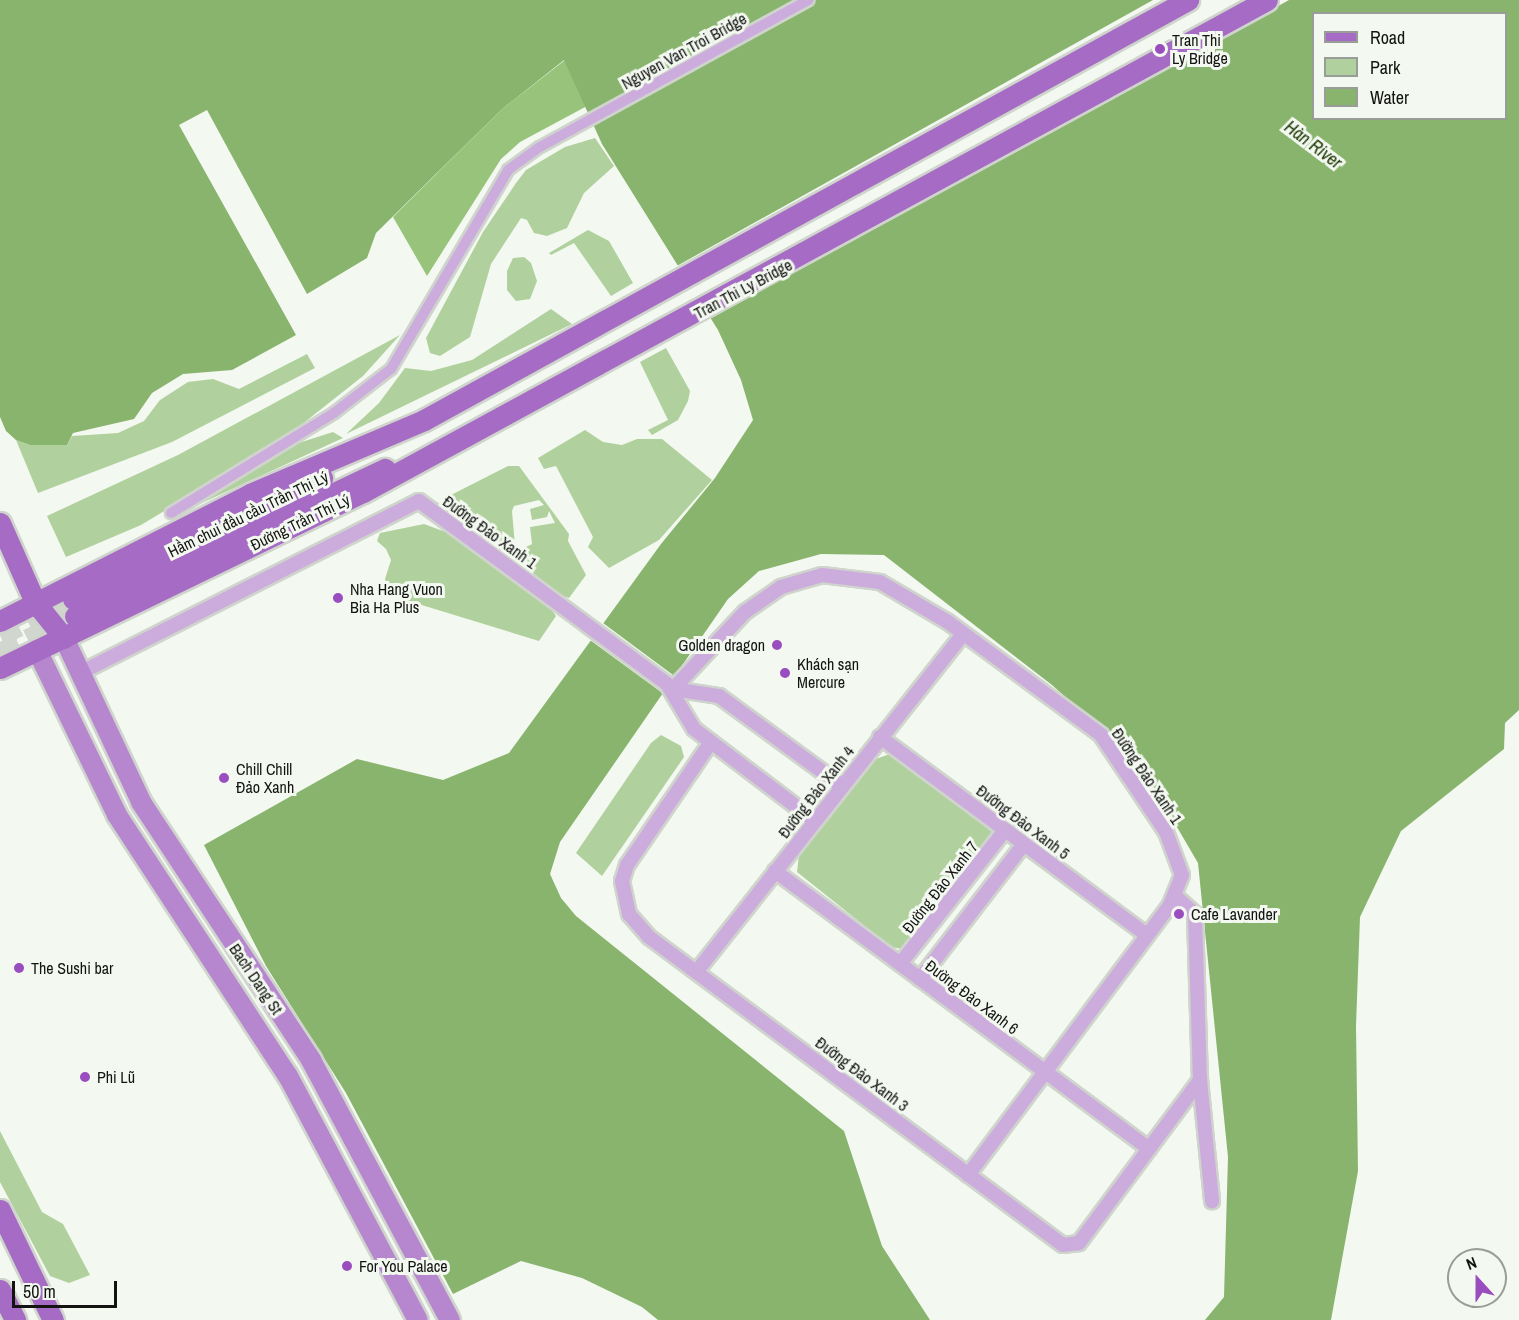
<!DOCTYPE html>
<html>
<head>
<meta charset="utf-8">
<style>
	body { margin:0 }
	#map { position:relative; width:1519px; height:1320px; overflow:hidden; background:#f3f8f0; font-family:"Archivo Narrow",sans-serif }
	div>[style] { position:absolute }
	.green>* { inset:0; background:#b0d19d }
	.forest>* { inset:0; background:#97c37b }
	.water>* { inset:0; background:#89b46d }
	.pier>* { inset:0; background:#f3f8f0 }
	.primary-tunnel>* { height:21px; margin-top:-10.5px; transform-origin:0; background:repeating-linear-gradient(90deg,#d1d6cf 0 21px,transparent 0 31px) }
	.roads { filter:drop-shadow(2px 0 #cfd4cc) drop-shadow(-2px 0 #cfd4cc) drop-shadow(0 2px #cfd4cc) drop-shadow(0 -2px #cfd4cc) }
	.pedestrian>* { height:10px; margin:-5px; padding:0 5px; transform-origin:5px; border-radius:5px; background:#ccacdd }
	.minor>* { height:14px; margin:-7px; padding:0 7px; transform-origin:7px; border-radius:7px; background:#ccacdd }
	.secondary>* { height:20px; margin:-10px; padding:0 10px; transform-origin:10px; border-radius:10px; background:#b687cf }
	.primary>* { height:21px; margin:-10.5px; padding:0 10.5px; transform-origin:10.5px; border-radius:10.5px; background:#a66bc4 }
	.dots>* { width:16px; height:16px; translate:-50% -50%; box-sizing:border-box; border:3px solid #f3f8f0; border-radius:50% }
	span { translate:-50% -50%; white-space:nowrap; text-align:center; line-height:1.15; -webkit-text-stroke:6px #f3f8f0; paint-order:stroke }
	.poi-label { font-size:16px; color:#131412 }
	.left { translate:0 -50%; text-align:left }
	.right { translate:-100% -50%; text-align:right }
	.street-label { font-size:16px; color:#131412 }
	.water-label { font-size:18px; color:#1a3602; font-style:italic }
	.legend { position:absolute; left:1312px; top:12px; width:195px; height:108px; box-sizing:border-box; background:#f3f8f0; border:2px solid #999d97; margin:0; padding:8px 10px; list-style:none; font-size:18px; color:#131412 }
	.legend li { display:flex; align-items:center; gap:12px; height:30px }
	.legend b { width:30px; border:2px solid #999d97 }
	.north { position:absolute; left:1447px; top:1248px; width:60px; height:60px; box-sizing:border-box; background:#f3f8f0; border:2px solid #999d97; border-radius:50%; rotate:339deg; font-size:16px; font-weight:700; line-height:24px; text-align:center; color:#131412 }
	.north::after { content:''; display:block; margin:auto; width:21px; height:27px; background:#994dbe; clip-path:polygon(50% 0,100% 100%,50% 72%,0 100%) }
	.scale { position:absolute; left:12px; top:1281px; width:105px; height:27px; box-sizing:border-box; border:3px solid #131412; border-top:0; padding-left:8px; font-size:18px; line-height:21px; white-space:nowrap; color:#131412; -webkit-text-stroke:4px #f3f8f0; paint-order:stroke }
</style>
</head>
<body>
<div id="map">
	<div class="green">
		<i style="clip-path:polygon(595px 138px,614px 166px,584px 193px,567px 228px,547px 236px,534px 233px,527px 220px,521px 218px,491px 264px,470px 337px,440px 356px,430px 353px,426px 338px,483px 232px,516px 183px,526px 170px,565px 147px)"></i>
		<i style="clip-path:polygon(588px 230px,609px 241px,633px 283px,611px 296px,574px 243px,551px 255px,549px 253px)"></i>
		<i style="clip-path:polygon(524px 257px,531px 263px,537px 281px,530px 299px,516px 301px,507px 290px,507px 271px,513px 258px)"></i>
		<i style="clip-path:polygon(551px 309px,572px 324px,346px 434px,379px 403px,405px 368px,431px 371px,472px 360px)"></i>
		<i style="clip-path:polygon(400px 335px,363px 376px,282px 440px,141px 525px,66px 557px,47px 516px,178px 455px)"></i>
		<i style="clip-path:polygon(666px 348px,690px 391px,688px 401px,678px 420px,652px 435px,648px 430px,668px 420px,640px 362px)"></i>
		<i style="clip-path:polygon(307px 354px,315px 368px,172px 442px,38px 493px,16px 440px,30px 445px,67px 445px,72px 436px,118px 433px,144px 421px,160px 400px,188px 382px,213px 379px,239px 389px)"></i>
		<i style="clip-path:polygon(585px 430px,603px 442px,622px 445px,637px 439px,662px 439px,712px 480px,659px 540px,609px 568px,588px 547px,593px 537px,556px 466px,544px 469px,538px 458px)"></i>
		<i style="clip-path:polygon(333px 432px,343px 438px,191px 508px,280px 449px)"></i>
		<i style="clip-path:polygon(evenodd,508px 466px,519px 466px,569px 534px,568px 541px,586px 575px,569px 598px,560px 595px,499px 545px,449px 513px,451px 495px,508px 466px,539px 500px,544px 505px,530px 509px,532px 520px,547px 517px,549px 511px,555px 523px,530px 527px,532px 544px,520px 550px,515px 546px,512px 511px,514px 506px,539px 500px)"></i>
		<i style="clip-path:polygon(424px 524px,451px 534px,551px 609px,556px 616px,539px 641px,389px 595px,385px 579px,391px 560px,386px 549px,377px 541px,380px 533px)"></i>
		<i style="clip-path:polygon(661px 735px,681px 746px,684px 757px,602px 876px,576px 853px,651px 743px)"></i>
		<i style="clip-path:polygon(890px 754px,993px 828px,993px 839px,908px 950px,891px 947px,797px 872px,799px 855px,873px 760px)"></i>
		<i style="clip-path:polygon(0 1131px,42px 1212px,63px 1224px,90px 1275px,69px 1283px,50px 1276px,0 1182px)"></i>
	</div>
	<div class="forest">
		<i style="clip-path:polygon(565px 60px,587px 106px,520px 142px,501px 159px,427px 276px,393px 217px,501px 110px)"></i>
	</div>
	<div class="water">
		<i style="clip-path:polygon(evenodd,0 0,1519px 0,1519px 710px,1505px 723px,1504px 749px,1401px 831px,1360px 917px,1356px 1026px,1358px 1171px,1331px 1320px,1205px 1320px,1224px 1297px,1228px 1157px,1198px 863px,1139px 762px,1052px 685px,884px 555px,821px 554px,759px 571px,728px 599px,560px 842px,550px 874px,561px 898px,576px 916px,844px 1131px,882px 1246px,930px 1320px,658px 1320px,642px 1307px,582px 1278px,521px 1261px,453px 1294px,346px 1093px,266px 966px,204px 845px,357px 759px,443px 780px,509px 753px,661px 544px,715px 478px,753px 420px,741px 380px,718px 330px,602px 144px,564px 60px,501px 110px,376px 233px,367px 258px,307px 294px,207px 110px,179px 125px,296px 335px,232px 370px,183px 374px,152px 393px,134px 419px,73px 433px,67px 445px,30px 445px,16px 440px,6px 431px,0 417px,0 0,1314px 14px,1506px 14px,1506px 118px,1314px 118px,1314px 14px)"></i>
	</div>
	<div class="pier">
		<i style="clip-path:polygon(1153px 0,1289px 0,708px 320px,675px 267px)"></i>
		<i style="clip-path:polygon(603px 623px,673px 675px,661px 692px,590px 640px)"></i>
	</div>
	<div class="primary-tunnel">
		<i style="left:0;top:635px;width:75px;rotate:-26.2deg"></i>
		<i style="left:0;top:653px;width:84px;rotate:-26.3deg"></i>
	</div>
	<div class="roads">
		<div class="pedestrian">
			<i style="left:171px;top:513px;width:191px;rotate:-31.5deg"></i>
			<i style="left:334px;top:413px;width:72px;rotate:-37.7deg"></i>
			<i style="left:391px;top:369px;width:231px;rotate:-59.5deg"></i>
			<i style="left:508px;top:170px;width:39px;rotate:-36deg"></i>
			<i style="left:540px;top:147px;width:306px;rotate:-28.7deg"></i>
		</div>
		<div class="minor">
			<i style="left:80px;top:673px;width:380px;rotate:-26.9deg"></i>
			<i style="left:419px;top:501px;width:308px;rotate:36.4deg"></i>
			<i style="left:667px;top:684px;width:52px;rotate:59deg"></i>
			<i style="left:694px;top:729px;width:152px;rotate:37.2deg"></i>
			<i style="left:673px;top:689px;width:105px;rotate:-46.9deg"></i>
			<i style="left:745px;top:612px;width:44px;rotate:-34.8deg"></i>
			<i style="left:781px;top:587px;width:43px;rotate:-16.3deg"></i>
			<i style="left:822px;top:575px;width:58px;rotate:6.9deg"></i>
			<i style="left:880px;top:582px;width:79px;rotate:30.5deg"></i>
			<i style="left:948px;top:622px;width:190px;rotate:36.4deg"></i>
			<i style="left:1101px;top:735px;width:117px;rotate:56.2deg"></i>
			<i style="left:1166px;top:832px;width:46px;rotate:69.6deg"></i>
			<i style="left:1182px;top:875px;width:32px;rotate:112deg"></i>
			<i style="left:1170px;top:905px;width:337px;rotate:126.8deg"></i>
			<i style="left:673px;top:689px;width:47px;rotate:8.7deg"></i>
			<i style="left:719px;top:696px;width:152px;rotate:36.2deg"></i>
			<i style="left:880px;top:737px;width:332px;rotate:36.6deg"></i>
			<i style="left:711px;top:742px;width:149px;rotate:124.3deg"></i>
			<i style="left:627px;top:865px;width:17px;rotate:107deg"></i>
			<i style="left:622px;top:881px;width:34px;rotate:78deg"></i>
			<i style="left:629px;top:914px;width:30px;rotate:49deg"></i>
			<i style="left:649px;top:937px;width:516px;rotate:36.65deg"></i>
			<i style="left:1063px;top:1245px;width:16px;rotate:-7deg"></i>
			<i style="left:1079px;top:1243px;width:203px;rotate:-53.4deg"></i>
			<i style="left:775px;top:871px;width:466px;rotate:36.6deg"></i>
			<i style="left:1175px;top:896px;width:27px;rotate:42deg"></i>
			<i style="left:1195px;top:914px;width:166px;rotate:88.3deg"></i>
			<i style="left:1200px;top:1080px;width:122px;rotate:84.3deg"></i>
			<i style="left:900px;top:964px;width:170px;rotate:-51.9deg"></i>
			<i style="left:697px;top:971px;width:428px;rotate:-51.7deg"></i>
			<i style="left:920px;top:979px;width:170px;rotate:-52.4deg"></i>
		</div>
		<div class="secondary">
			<i style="left:64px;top:638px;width:181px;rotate:64.8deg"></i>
			<i style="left:141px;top:802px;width:309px;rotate:56.6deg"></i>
			<i style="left:311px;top:1060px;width:295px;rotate:61.9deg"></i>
			<i style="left:37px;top:650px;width:183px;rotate:64.1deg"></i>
			<i style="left:117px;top:815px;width:312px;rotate:56.8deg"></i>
			<i style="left:288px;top:1076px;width:276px;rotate:62deg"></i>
		</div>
		<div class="primary">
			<i style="left:0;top:523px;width:86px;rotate:66.1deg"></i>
			<i style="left:35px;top:602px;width:46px;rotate:51.1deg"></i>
			<i style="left:73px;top:599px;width:277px;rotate:-25.9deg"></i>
			<i style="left:75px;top:616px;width:343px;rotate:-25.4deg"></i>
			<i style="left:0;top:621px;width:280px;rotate:-26.9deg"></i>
			<i style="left:250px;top:494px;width:189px;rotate:-23deg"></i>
			<i style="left:424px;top:420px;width:872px;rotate:-28.8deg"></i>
			<i style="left:0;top:668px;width:403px;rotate:-25.9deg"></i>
			<i style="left:363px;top:492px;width:1029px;rotate:-28.56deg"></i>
			<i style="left:0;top:1210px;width:122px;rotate:64.3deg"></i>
			<i style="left:0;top:1290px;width:34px;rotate:63deg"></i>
		</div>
	</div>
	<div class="dots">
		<i style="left:1160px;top:49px;background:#994dbe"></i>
		<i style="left:338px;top:598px;background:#994dbe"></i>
		<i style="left:777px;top:645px;background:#994dbe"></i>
		<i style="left:785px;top:673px;background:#994dbe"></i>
		<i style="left:224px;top:778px;background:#994dbe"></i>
		<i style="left:1179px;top:914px;background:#994dbe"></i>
		<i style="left:19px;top:968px;background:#994dbe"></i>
		<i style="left:85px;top:1077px;background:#994dbe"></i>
		<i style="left:347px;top:1266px;background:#994dbe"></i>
	</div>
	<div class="poi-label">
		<span class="left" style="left:1172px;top:49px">Tran Thi<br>Ly Bridge</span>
		<span class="left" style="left:350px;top:598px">Nha Hang Vuon<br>Bia Ha Plus</span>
		<span class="right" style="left:765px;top:645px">Golden dragon</span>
		<span class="left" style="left:797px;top:673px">Khách sạn<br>Mercure</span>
		<span class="left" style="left:236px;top:778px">Chill Chill<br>Đảo Xanh</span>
		<span class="left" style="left:1191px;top:914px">Cafe Lavander</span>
		<span class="left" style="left:31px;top:968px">The Sushi bar</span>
		<span class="left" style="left:97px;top:1077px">Phi Lũ</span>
		<span class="left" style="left:359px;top:1266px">For You Palace</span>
	</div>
	<div class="street-label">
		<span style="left:684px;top:51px;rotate:-29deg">Nguyen Van Troi Bridge</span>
		<span style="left:743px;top:289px;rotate:-28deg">Tran Thi Ly Bridge</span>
		<span style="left:248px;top:514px;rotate:-26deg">Hầm chui đầu cầu Trần Thị Lý</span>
		<span style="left:300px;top:522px;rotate:-26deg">Đường Trần Thị Lý</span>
		<span style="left:490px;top:532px;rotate:36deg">Đường Đảo Xanh 1</span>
		<span style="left:1147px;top:776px;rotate:56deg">Đường Đảo Xanh 1</span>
		<span style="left:816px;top:792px;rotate:-52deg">Đường Đảo Xanh 4</span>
		<span style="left:1023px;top:822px;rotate:37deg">Đường Đảo Xanh 5</span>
		<span style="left:940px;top:887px;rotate:-52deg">Đường Đảo Xanh 7</span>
		<span style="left:256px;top:979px;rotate:56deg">Bach Dang St</span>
		<span style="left:972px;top:997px;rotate:37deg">Đường Đảo Xanh 6</span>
		<span style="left:862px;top:1074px;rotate:37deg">Đường Đảo Xanh 3</span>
	</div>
	<div class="water-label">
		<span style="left:1313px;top:145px;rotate:37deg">Hàn River</span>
	</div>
	<ul class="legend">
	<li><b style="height:8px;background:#a66bc4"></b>Road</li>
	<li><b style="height:16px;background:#b0d19d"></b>Park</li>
	<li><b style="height:16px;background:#89b46d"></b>Water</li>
	</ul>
	<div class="north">N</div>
	<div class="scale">50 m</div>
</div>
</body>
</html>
